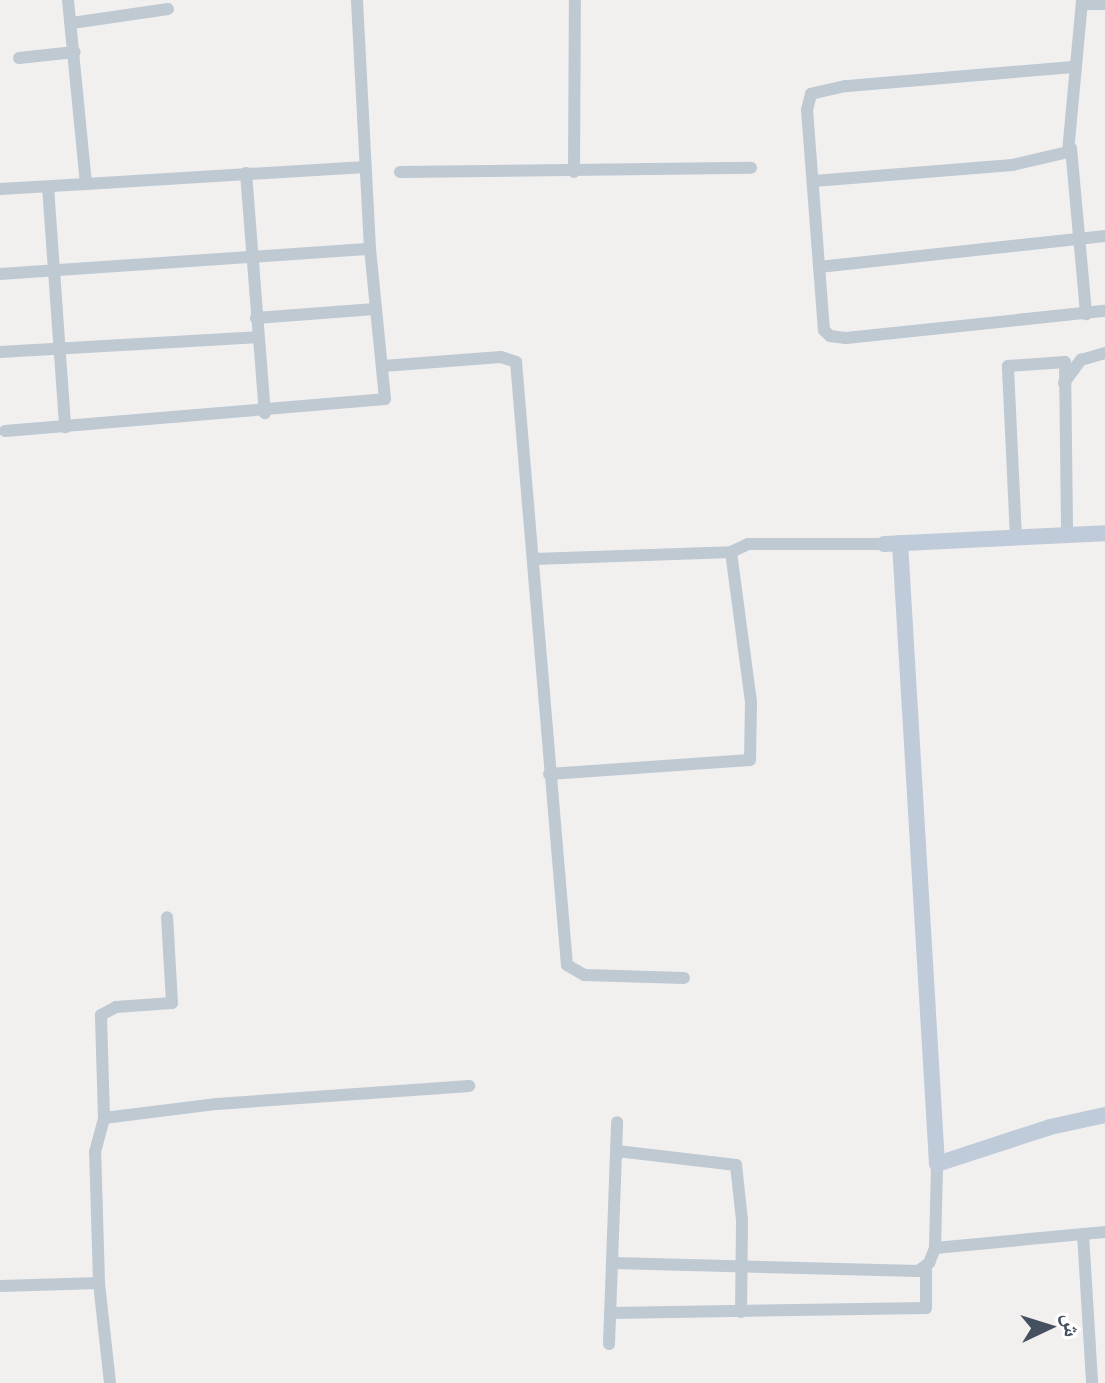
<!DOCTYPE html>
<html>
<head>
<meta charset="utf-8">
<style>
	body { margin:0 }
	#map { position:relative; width:1105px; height:1383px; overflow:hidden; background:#f2efef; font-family:"Open Sans","Noto Naskh Arabic",sans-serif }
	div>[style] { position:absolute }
	.street>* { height:12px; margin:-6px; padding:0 6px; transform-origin:6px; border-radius:6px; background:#bec9d2 }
	.secondary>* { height:16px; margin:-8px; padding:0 8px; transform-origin:8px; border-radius:8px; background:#c0cbda }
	span { translate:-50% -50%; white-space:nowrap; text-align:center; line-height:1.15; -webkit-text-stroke:8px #fff; paint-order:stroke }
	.north { position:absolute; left:1009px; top:1287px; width:80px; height:80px; -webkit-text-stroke:6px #fff; paint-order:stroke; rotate:86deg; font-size:22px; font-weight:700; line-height:32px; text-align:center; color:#45515f }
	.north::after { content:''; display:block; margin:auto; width:28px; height:36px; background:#45515f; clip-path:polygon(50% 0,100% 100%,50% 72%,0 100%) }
</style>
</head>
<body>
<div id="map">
	<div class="street">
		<i style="left:1082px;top:4px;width:23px"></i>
		<i style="left:72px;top:23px;width:97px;rotate:-8.3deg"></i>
		<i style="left:19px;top:58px;width:56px;rotate:-6.1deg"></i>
		<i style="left:1073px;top:67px;width:229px;rotate:175.2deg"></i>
		<i style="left:845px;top:86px;width:35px;rotate:167deg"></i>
		<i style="left:811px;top:94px;width:16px;rotate:104deg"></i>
		<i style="left:807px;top:110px;width:221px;rotate:85.6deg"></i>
		<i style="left:824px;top:330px;width:8px;rotate:45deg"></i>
		<i style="left:830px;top:336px;width:16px;rotate:7deg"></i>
		<i style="left:846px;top:338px;width:260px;rotate:-6deg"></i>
		<i style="left:1071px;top:148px;width:167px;rotate:84.8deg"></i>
		<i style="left:400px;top:172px;width:351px;rotate:-0.7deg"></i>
		<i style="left:574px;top:172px;width:172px;rotate:-89.7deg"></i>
		<i style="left:246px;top:173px;width:241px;rotate:85.5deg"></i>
		<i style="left:814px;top:181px;width:199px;rotate:-4.6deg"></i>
		<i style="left:1012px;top:165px;width:57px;rotate:-13.1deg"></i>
		<i style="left:1068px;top:152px;width:153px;rotate:-84.7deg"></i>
		<i style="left:86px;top:184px;width:280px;rotate:-3.5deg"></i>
		<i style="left:48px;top:187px;width:241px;rotate:85.9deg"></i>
		<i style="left:0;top:189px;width:86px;rotate:-3.3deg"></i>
		<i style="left:86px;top:184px;width:185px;rotate:-95.6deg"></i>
		<i style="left:819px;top:267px;width:288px;rotate:-6.2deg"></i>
		<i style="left:0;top:274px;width:371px;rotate:-3.9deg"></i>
		<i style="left:256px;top:318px;width:119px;rotate:-4.3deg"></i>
		<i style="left:0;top:352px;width:257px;rotate:-3.3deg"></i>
		<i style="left:383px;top:366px;width:118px;rotate:-4.4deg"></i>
		<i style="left:501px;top:357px;width:16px;rotate:18deg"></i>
		<i style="left:516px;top:362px;width:605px;rotate:85.17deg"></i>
		<i style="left:567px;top:965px;width:20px;rotate:30deg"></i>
		<i style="left:584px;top:975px;width:100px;rotate:1.7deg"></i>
		<i style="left:1064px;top:383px;width:29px;rotate:-54deg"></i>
		<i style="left:1081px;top:360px;width:25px;rotate:-16deg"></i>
		<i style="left:5px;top:431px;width:381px;rotate:-4.8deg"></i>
		<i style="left:385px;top:399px;width:151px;rotate:-95.7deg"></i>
		<i style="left:370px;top:249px;width:249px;rotate:-93deg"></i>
		<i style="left:1016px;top:538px;width:172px;rotate:-92.7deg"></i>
		<i style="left:1008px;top:366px;width:57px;rotate:-4deg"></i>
		<i style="left:1065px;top:362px;width:172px;rotate:89.3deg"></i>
		<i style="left:534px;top:559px;width:197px;rotate:-2deg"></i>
		<i style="left:731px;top:552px;width:19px;rotate:-25deg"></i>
		<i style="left:748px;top:544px;width:136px"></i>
		<i style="left:549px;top:774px;width:201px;rotate:-4deg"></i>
		<i style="left:750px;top:760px;width:58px;rotate:-89deg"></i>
		<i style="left:751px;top:702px;width:151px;rotate:-97.6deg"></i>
		<i style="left:104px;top:1118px;width:103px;rotate:-91.7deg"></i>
		<i style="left:101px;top:1015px;width:17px;rotate:-28deg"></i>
		<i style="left:116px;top:1007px;width:56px;rotate:-4.1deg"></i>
		<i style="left:172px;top:1003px;width:86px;rotate:-93.3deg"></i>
		<i style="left:617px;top:1151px;width:120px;rotate:6.7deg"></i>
		<i style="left:736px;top:1165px;width:55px;rotate:83.8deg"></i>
		<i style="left:742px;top:1220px;width:92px;rotate:90.6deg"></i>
		<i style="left:1083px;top:1234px;width:149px;rotate:86.5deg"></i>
		<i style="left:935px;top:1248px;width:171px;rotate:-5.4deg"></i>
		<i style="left:613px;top:1263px;width:305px;rotate:1.5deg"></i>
		<i style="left:918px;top:1271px;width:14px;rotate:-36deg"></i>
		<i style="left:929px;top:1263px;width:16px;rotate:-68deg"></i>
		<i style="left:935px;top:1248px;width:84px;rotate:-88.6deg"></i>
		<i style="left:0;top:1286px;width:99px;rotate:-1.7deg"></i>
		<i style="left:610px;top:1313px;width:316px;rotate:-0.9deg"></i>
		<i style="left:926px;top:1308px;width:41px;rotate:-90deg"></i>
		<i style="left:609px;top:1344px;width:222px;rotate:-87.9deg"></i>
		<i style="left:110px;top:1383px;width:101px;rotate:-96.3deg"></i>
		<i style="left:99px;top:1283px;width:131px;rotate:-91.7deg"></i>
		<i style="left:95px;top:1152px;width:35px;rotate:-75deg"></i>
		<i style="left:104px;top:1118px;width:114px;rotate:-7.1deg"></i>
		<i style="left:217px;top:1104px;width:253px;rotate:-4.1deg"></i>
	</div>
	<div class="secondary">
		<i style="left:900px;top:543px;width:622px;rotate:86.59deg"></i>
		<i style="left:937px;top:1164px;width:119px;rotate:-18.1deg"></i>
		<i style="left:1050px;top:1127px;width:56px;rotate:-12.3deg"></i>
		<i style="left:884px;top:544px;width:221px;rotate:-2.8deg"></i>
	</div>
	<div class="north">ش</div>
</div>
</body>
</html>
